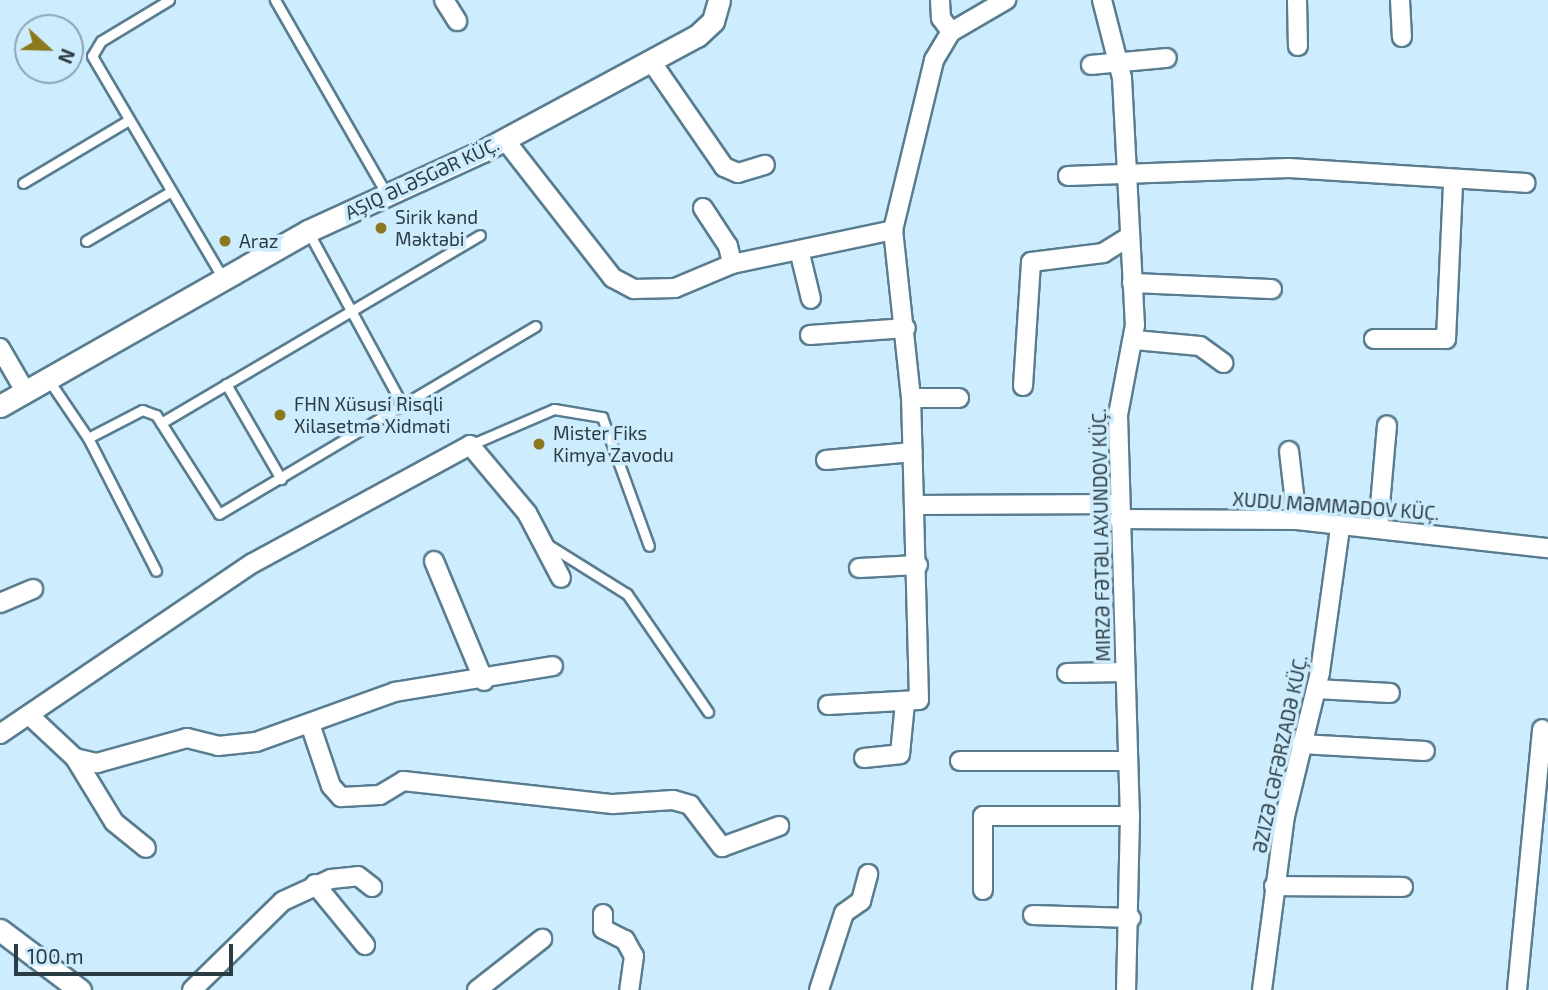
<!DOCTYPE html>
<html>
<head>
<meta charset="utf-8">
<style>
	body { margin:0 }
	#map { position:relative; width:1548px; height:990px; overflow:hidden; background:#cdecfd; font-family:"Exo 2",sans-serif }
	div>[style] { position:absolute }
	.roads { filter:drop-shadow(2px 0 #597d90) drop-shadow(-2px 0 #597d90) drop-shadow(0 2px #597d90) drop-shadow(0 -2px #597d90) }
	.service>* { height:9px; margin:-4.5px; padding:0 4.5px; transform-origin:4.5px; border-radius:4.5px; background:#fff }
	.minor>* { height:18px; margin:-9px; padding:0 9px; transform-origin:9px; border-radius:9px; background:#fff }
	.tertiary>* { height:21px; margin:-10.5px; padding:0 10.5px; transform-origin:10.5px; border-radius:10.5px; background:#fff }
	.dots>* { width:19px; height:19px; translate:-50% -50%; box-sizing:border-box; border:4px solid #cdecfd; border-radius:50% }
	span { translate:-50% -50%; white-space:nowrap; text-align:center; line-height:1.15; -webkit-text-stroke:7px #cdecfd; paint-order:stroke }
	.street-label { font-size:19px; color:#2c3c44 }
	.poi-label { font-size:19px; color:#2c3c44 }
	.left { translate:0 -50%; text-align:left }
	.north { position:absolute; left:14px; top:14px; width:70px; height:70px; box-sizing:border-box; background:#cdecfd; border:2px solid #8da6b3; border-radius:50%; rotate:112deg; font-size:19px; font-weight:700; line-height:28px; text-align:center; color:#2c3c44 }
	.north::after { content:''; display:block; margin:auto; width:24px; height:32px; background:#8c781d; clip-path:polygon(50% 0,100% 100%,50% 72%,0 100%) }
	.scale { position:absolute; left:14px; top:944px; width:219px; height:32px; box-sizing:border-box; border:4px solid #2c3c44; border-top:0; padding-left:9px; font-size:21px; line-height:24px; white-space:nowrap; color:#2c3c44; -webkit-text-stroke:5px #cdecfd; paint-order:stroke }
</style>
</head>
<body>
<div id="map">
	<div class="roads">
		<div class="service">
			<i style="left:169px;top:0;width:79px;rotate:148.9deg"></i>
			<i style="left:101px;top:41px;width:17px;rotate:121deg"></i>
			<i style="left:92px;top:56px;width:258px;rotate:59.5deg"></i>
			<i style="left:275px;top:0;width:223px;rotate:60.1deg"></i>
			<i style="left:23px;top:183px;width:121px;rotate:-30.8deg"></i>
			<i style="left:309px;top:233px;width:197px;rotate:61.5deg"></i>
			<i style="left:86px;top:241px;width:97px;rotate:-30.3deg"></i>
			<i style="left:48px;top:379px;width:71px;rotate:55.9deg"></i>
			<i style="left:88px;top:438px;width:61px;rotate:-27.4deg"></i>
			<i style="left:142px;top:410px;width:15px;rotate:20deg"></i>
			<i style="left:156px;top:415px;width:117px;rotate:57.5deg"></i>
			<i style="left:219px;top:514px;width:368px;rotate:-30.7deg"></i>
			<i style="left:226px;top:384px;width:110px;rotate:59.9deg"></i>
			<i style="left:161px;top:423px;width:370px;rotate:-30.5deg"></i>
			<i style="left:88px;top:438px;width:149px;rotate:62.9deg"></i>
			<i style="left:470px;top:445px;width:91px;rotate:-23.2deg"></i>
			<i style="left:554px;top:409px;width:49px;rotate:9.5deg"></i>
			<i style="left:602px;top:417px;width:137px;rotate:70deg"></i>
			<i style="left:547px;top:544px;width:94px;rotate:32deg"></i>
			<i style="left:627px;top:594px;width:143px;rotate:55.5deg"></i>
		</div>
		<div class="minor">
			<i style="left:444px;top:0;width:25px;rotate:58deg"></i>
			<i style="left:940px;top:0;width:18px;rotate:87deg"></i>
			<i style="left:941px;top:18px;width:17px;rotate:54deg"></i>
			<i style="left:1102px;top:0;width:81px;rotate:75.6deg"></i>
			<i style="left:1122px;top:78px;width:247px;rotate:87deg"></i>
			<i style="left:1135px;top:325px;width:92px;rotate:100.7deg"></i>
			<i style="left:1118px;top:415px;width:401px;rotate:88.3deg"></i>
			<i style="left:1130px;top:816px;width:174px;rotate:91.3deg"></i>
			<i style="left:1297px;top:0;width:46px;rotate:88.8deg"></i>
			<i style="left:1400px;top:0;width:37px;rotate:87deg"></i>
			<i style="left:651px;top:61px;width:129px;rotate:55.4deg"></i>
			<i style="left:724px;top:167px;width:15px;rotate:23deg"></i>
			<i style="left:738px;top:173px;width:28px;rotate:-17deg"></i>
			<i style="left:1091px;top:65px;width:76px;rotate:-5.3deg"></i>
			<i style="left:505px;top:140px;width:175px;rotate:52deg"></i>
			<i style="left:613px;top:278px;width:24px;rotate:28deg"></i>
			<i style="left:634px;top:289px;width:41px;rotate:-1.4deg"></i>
			<i style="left:675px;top:288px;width:62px;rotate:-22.8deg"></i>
			<i style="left:732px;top:264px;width:165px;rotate:-11.9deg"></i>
			<i style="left:1068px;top:176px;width:221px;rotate:-2.1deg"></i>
			<i style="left:1289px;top:168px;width:237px;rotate:3.6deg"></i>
			<i style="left:703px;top:208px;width:45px;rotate:56.7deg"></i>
			<i style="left:728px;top:246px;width:18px;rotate:77deg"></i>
			<i style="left:800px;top:254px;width:46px;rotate:76.3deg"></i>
			<i style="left:1132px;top:283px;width:140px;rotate:2.5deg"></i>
			<i style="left:810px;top:335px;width:96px;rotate:-4.2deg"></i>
			<i style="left:1374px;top:339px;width:72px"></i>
			<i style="left:1446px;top:339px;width:157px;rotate:-87.4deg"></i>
			<i style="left:1135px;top:340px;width:65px;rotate:5.3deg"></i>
			<i style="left:1200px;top:346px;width:29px;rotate:36deg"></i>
			<i style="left:0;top:348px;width:50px;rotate:59.8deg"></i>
			<i style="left:1023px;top:386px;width:124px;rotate:-86.3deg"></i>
			<i style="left:1031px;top:262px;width:73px;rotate:-7.1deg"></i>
			<i style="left:1103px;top:253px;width:31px;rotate:-32deg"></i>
			<i style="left:911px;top:398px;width:48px"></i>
			<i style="left:1289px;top:451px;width:69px;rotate:83.4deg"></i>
			<i style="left:826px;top:460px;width:87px;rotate:-5.3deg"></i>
			<i style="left:916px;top:505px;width:202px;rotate:-0.3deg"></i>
			<i style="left:1119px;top:519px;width:178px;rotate:0.3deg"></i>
			<i style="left:1297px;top:520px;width:253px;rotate:6.4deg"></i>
			<i style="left:1378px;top:528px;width:103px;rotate:-85deg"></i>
			<i style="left:434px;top:561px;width:130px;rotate:67.4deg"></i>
			<i style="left:859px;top:568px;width:59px;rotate:-2.9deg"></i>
			<i style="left:0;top:603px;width:36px;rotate:-23deg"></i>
			<i style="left:1067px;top:673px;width:57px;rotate:-1deg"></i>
			<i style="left:1316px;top:689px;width:74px;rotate:3.1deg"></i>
			<i style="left:828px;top:705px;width:91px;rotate:-3.1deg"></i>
			<i style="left:919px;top:700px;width:302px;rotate:-91.5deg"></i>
			<i style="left:911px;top:398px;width:169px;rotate:-96.1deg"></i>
			<i style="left:893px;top:230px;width:175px;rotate:-76.4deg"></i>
			<i style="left:934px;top:60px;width:33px;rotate:-59deg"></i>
			<i style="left:951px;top:32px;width:64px;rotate:-30.2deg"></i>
			<i style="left:29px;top:715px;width:63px;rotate:43.1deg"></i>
			<i style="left:75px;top:758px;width:23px;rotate:13deg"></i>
			<i style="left:97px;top:763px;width:93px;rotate:-15.5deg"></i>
			<i style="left:187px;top:738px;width:32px;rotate:14deg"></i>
			<i style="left:218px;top:746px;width:38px;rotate:-6deg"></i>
			<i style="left:256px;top:742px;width:148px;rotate:-19.8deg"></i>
			<i style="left:395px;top:692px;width:160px;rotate:-9.3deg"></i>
			<i style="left:310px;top:724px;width:65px;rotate:71.3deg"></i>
			<i style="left:331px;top:786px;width:15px;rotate:48deg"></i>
			<i style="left:341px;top:797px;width:39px;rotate:-3deg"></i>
			<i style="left:380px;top:795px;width:27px;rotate:-31deg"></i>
			<i style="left:403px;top:781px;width:211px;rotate:6.3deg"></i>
			<i style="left:613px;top:804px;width:60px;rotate:-3.8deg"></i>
			<i style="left:673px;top:800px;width:18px;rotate:16deg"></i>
			<i style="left:690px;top:805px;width:53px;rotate:52.7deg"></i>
			<i style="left:722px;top:847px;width:61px;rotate:-20.2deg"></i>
			<i style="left:0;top:734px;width:305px;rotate:-34.1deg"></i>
			<i style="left:253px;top:563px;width:247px;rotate:-28.5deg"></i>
			<i style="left:470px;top:445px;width:89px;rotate:50deg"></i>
			<i style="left:527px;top:513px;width:73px;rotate:62.4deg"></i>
			<i style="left:1301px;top:744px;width:124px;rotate:3.2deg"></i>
			<i style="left:75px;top:758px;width:75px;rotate:58.6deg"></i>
			<i style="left:114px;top:822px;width:41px;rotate:39.1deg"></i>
			<i style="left:864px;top:758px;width:36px;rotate:-6deg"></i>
			<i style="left:900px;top:754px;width:51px;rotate:-84.4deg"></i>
			<i style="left:960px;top:761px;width:168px"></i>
			<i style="left:315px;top:884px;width:79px;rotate:50.7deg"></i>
			<i style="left:1274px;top:886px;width:129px;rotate:0.4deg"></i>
			<i style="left:983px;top:890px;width:74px;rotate:-90deg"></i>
			<i style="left:983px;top:816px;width:147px"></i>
			<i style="left:603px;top:914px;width:15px;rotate:90deg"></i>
			<i style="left:603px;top:929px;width:25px;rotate:27deg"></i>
			<i style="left:625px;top:940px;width:18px;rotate:61deg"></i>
			<i style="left:634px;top:956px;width:34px;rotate:98deg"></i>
			<i style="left:1033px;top:915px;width:98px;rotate:1.8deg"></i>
			<i style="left:192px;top:990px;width:127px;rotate:-44.4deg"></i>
			<i style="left:283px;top:901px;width:53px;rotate:-24.6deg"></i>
			<i style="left:331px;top:879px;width:27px;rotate:-6deg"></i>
			<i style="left:358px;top:876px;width:18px;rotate:38deg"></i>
			<i style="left:477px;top:990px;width:83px;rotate:-38.1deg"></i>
			<i style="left:819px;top:990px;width:81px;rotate:-72deg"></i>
			<i style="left:844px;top:913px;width:21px;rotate:-35deg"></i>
			<i style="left:861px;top:901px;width:28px;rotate:-75deg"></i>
			<i style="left:1262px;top:990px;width:176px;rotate:-82.5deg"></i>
			<i style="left:1285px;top:816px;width:148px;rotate:-76.3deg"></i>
			<i style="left:1320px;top:672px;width:146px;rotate:-82.1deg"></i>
			<i style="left:1517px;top:990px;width:262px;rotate:-84.5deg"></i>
		</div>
		<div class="tertiary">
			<i style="left:0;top:406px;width:354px;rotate:-29.6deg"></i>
			<i style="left:308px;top:231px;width:192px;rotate:-24.6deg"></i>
			<i style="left:483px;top:151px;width:243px;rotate:-28.3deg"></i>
			<i style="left:697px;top:36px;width:22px;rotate:-43deg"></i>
			<i style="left:713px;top:21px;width:22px;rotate:-74deg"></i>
			<i style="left:0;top:930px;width:100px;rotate:36.9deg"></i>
		</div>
	</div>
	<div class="dots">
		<i style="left:381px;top:228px;background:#8c781d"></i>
		<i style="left:225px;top:241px;background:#8c781d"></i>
		<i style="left:280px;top:415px;background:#8c781d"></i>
		<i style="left:539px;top:444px;background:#8c781d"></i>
	</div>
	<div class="street-label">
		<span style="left:422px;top:178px;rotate:-25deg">AŞIQ ƏLƏSGƏR KÜÇ.</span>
		<span style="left:1336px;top:506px;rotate:4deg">XUDU MƏMMƏDOV KÜÇ.</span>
		<span style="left:1101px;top:535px;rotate:-91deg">MIRZƏ FƏTƏLI AXUNDOV KÜÇ.</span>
		<span style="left:1280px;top:754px;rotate:-78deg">ƏZIZƏ CƏFƏRZADƏ KÜÇ.</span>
	</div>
	<div class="poi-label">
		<span class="left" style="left:395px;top:228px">Sirik kənd<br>Məktəbi</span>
		<span class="left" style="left:239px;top:241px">Araz</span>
		<span class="left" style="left:294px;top:415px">FHN Xüsusi Risqli<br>Xilasetmə Xidməti</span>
		<span class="left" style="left:553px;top:444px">Mister Fiks<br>Kimya Zavodu</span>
	</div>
	<div class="north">N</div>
	<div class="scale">100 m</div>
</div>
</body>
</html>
